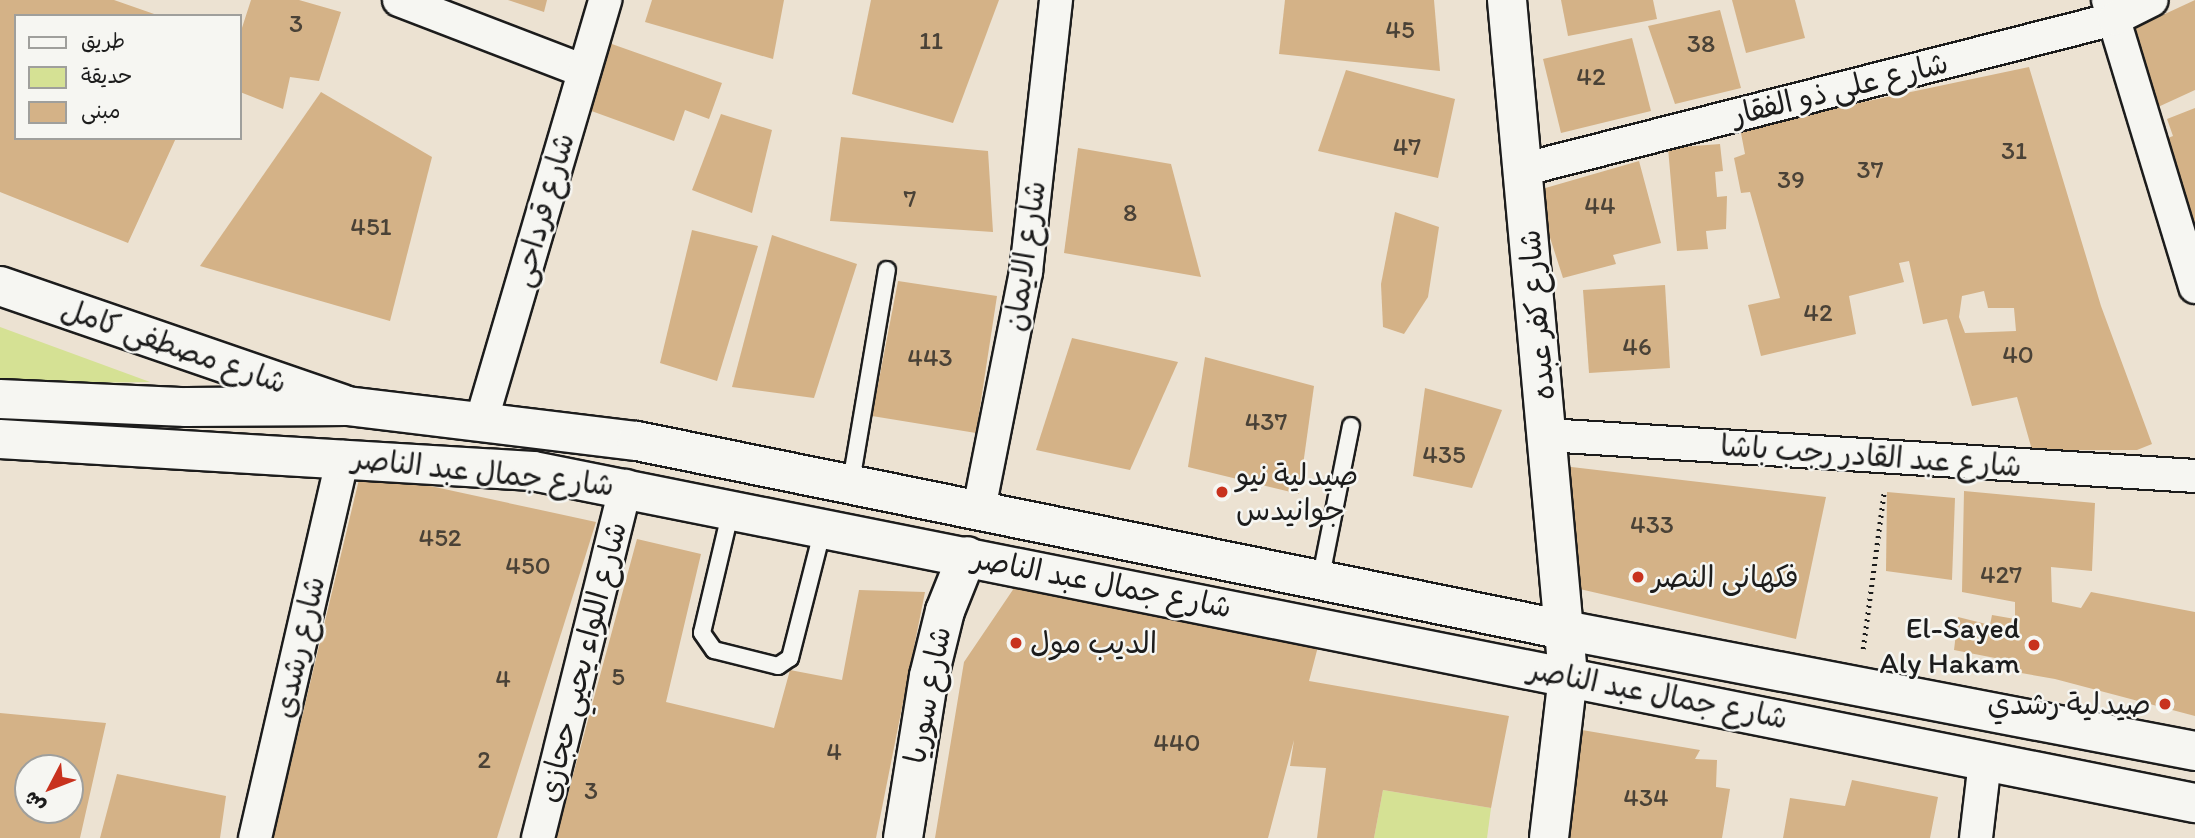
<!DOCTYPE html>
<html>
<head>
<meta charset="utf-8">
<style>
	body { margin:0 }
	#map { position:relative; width:2195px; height:838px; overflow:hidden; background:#ece2d2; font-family:Itim,"Playpen Sans Arabic",sans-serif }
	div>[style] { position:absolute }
	.green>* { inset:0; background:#d5e194 }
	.building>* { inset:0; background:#d4b287 }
	.path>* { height:4.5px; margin-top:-2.25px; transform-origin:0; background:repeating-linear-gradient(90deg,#1c1c1c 0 2px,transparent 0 7px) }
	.roads { filter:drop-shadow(2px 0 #1c1c1c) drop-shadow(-2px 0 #1c1c1c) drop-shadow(0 2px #1c1c1c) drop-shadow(0 -2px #1c1c1c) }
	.lane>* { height:16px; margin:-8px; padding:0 8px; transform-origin:8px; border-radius:8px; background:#f6f6f2 }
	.street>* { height:32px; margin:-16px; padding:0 16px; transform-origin:16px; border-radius:16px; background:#f6f6f2 }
	.secondary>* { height:38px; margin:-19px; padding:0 19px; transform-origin:19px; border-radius:19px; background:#f6f6f2 }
	.primary>* { height:38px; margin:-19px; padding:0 19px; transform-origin:19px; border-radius:19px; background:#f6f6f2 }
	.dots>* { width:19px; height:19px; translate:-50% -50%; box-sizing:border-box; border:4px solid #f6f6f2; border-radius:50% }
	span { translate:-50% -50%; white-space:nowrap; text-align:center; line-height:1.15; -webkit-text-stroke:5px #f6f6f2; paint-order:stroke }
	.number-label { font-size:26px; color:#4a4237 }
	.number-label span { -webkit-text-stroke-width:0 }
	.street-label { font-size:30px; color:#1c1c1c }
	.poi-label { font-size:30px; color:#1c1c1c }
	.left { translate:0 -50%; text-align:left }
	.right { translate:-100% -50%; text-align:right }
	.legend { position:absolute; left:14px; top:14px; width:228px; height:126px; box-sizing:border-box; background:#f6f6f2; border:2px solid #9f9f9c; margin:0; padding:9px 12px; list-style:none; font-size:21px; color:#1c1c1c }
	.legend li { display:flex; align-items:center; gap:14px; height:35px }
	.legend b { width:35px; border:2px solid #9f9f9c }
	.north { position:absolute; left:14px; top:754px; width:70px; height:70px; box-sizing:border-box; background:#f6f6f2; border:2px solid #9f9f9c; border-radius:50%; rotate:228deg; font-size:19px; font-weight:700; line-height:28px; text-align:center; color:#1c1c1c }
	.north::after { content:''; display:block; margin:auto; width:24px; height:32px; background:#c8321e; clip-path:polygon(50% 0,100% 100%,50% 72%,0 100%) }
</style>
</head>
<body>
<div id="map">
	<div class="green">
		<i style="clip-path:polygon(0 327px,150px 382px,0 384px)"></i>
		<i style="clip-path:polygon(1383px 790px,1491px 808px,1487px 838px,1374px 838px)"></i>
	</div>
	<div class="building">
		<i style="clip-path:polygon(0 0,114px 0,157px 15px,16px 16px,16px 138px,176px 138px,128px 243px,0 192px)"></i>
		<i style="clip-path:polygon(251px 0,299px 0,341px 12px,319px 81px,290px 77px,283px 109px,240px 92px,240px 34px)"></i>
		<i style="clip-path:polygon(508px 0,547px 0,544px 12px)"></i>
		<i style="clip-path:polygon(652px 0,784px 0,773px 59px,645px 22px)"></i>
		<i style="clip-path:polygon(871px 0,999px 0,953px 123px,852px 94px)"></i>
		<i style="clip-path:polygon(1285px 0,1434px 0,1440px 71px,1279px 54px)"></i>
		<i style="clip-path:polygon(1561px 0,1653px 0,1657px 19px,1568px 36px)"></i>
		<i style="clip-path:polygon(1732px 0,1795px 0,1805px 38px,1746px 53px)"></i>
		<i style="clip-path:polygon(2195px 0,2195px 90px,2158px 107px,2124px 33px)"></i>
		<i style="clip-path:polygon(1720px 10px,1741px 88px,1675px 104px,1648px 26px)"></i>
		<i style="clip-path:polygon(1632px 38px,1651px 111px,1561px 133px,1543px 59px)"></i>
		<i style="clip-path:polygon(609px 43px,722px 83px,709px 119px,685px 110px,674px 141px,586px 109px)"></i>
		<i style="clip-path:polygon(evenodd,2029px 67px,2101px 306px,2152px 444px,2137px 450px,2032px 450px,2017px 397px,1972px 406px,1947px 319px,1923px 324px,1909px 261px,1899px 263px,1904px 282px,1849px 296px,1856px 334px,1761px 356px,1748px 305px,1780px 298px,1750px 192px,1741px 193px,1734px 158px,1745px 154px,1740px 128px,2029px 67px,1984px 291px,1988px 308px,2014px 308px,2016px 331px,1965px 333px,1959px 317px,1962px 296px,1984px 291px)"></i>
		<i style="clip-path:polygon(1346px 70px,1455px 99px,1438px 178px,1318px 151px)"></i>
		<i style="clip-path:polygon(321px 92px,432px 157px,390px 321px,200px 266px)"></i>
		<i style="clip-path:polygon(2195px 108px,2195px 223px,2190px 225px,2158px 142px,2173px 136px,2167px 119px)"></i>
		<i style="clip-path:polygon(721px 114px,772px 130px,752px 213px,692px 190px)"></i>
		<i style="clip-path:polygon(841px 137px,988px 151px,993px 232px,830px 221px)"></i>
		<i style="clip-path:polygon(1720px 144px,1723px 171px,1715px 172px,1717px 197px,1727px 196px,1726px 229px,1706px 231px,1708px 249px,1677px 251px,1668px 148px)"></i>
		<i style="clip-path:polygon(1078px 148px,1171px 164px,1201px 277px,1064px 253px)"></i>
		<i style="clip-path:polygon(1639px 161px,1661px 243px,1613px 255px,1616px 264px,1563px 278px,1535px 191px)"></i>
		<i style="clip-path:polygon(1395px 212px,1439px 227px,1428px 297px,1404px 334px,1383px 327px,1381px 284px)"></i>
		<i style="clip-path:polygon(692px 230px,758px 246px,717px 381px,660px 363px)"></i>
		<i style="clip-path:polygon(772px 235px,857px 264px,814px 398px,732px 387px)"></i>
		<i style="clip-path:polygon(898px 281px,997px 296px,976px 433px,872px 416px)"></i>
		<i style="clip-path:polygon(1665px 285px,1670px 368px,1589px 373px,1583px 290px)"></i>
		<i style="clip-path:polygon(1072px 338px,1178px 362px,1130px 470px,1036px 450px)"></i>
		<i style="clip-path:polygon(1205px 357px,1314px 386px,1299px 494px,1188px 467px)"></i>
		<i style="clip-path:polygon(1425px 388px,1502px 410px,1472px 488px,1413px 476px)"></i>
		<i style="clip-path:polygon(1563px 466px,1826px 497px,1796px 639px,1571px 587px)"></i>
		<i style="clip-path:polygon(361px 471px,596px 522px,497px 838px,273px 838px)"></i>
		<i style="clip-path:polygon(1964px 491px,2095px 503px,2092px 571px,2051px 567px,2052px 602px,2081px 608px,2091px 592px,2195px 612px,2195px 716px,2055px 679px,1993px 668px,1995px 658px,1954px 650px,1958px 617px,1990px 625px,1992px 615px,2015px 619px,2015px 602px,1962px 592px)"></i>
		<i style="clip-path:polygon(1887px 492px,1955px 498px,1952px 580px,1886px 571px)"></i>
		<i style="clip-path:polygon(637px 539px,701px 554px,666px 702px,774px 728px,790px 670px,842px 680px,859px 590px,925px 592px,876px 838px,556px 838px)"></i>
		<i style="clip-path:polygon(1023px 575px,1321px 635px,1309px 681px,1509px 716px,1491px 808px,1383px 790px,1374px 838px,1317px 838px,1326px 768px,1290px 766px,1294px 740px,1268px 838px,935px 838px,964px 662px)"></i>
		<i style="clip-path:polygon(evenodd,0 713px,106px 723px,80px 838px,0 838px,0 713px,28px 768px,70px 768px,70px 810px,28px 810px,28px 768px)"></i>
		<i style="clip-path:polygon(1576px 729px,1700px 750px,1695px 759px,1717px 760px,1716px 787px,1730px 789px,1722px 838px,1564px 838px)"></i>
		<i style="clip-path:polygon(117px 774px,226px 796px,220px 838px,100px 838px)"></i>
		<i style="clip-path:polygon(1852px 780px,1938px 797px,1930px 838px,1783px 838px,1790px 798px,1845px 806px)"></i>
	</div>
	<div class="path">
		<i style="left:1863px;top:649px;width:159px;rotate:-82.4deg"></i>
	</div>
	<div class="roads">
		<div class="lane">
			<i style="left:851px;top:482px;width:215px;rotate:-80.4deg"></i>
			<i style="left:731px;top:510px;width:126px;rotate:103.3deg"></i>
			<i style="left:702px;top:633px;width:21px;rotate:55deg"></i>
			<i style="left:714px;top:650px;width:66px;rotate:14deg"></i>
			<i style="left:778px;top:666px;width:14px;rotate:-34deg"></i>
			<i style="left:790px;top:658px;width:133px;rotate:-75.7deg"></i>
			<i style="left:1320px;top:581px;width:158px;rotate:-78.7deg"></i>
		</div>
		<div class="street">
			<i style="left:399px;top:0;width:198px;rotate:21deg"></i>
			<i style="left:2108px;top:0;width:300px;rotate:73.1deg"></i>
			<i style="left:1525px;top:169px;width:608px;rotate:-14.29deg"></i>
			<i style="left:2114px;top:19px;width:42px;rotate:-26.6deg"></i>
			<i style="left:482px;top:419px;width:437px;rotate:-73.6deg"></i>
			<i style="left:1547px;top:435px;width:649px;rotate:3.62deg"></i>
			<i style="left:979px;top:509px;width:242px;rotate:-78.8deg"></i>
			<i style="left:1026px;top:272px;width:274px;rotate:-83.7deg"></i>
			<i style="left:255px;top:838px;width:391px;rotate:-77deg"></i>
			<i style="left:538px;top:838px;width:363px;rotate:-76deg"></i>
			<i style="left:1976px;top:838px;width:78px;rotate:-83.3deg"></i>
		</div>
		<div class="secondary">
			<i style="left:1507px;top:0;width:679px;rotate:84.84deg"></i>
			<i style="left:1568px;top:676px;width:163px;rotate:96.7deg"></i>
			<i style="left:0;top:286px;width:362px;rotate:19deg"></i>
			<i style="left:903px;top:838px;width:164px;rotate:-80.9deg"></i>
			<i style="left:929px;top:676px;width:67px;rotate:-76.2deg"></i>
			<i style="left:945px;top:611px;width:59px;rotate:-68.2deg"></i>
		</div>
		<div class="primary">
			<i style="left:0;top:399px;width:186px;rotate:2.5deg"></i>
			<i style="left:186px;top:407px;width:161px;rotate:-0.4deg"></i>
			<i style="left:347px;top:406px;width:292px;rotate:6.9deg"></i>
			<i style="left:637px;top:441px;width:946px;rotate:11.52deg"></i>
			<i style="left:1564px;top:630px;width:642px;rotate:10.86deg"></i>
			<i style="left:0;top:439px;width:534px;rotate:3.44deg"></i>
			<i style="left:533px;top:471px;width:1695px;rotate:11.3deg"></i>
		</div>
	</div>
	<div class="dots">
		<i style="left:1222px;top:492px;background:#c8321e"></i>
		<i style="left:1638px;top:577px;background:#c8321e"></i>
		<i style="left:1016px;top:643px;background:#c8321e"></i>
		<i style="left:2034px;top:645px;background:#c8321e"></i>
		<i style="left:2165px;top:704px;background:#c8321e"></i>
	</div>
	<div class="number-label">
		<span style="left:296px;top:24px">3</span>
		<span style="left:1400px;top:30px">45</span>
		<span style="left:931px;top:41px">11</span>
		<span style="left:1701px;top:44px">38</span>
		<span style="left:1591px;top:77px">42</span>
		<span style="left:1407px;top:147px">47</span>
		<span style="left:2014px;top:151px">31</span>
		<span style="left:1870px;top:170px">37</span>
		<span style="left:1791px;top:180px">39</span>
		<span style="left:910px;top:199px">7</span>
		<span style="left:1600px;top:206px">44</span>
		<span style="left:1130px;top:213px">8</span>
		<span style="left:371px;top:227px">451</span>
		<span style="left:1818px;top:313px">42</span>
		<span style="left:1637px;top:347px">46</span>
		<span style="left:2018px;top:355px">40</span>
		<span style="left:930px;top:358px">443</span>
		<span style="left:1266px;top:422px">437</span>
		<span style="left:1444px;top:455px">435</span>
		<span style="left:1652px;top:525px">433</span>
		<span style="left:440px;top:538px">452</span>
		<span style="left:528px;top:566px">450</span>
		<span style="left:2001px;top:575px">427</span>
		<span style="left:618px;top:677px">5</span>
		<span style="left:503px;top:679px">4</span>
		<span style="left:1177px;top:743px">440</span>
		<span style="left:834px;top:752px">4</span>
		<span style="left:484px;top:760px">2</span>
		<span style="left:591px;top:791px">3</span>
		<span style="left:1646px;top:798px">434</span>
	</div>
	<div class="street-label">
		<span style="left:1840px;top:89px;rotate:-14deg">شارع على ذو الفقار</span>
		<span style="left:543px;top:210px;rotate:-74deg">شارع قرداحى</span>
		<span style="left:1025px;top:256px;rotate:-82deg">شارع الايمان</span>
		<span style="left:1537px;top:315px;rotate:-95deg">شارع كفر عبده</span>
		<span style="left:174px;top:346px;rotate:19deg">شارع مصطفى كامل</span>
		<span style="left:1871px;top:456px;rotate:4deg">شارع عبد القادر رجب باشا</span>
		<span style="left:483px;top:472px;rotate:6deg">شارع جمال عبد الناصر</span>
		<span style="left:1102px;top:583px;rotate:11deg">شارع جمال عبد الناصر</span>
		<span style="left:299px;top:647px;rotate:-77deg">شارع رشدى</span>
		<span style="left:582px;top:662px;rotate:-76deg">شارع اللواء يحيي حجازى</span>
		<span style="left:1658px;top:694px;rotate:11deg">شارع جمال عبد الناصر</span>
		<span style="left:928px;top:695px;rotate:-79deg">شارع سوريا</span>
	</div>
	<div class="poi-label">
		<span class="left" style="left:1236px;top:492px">صيدلية نيو<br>جوانيدس</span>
		<span class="left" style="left:1652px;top:577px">فكهانى النصر</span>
		<span class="right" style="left:2020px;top:645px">El-Sayed<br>Aly Hakam</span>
		<span class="left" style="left:1030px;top:643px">الديب مول</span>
		<span class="right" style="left:2151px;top:704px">صيدلية رشدي</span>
	</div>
	<ul class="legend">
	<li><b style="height:9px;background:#f6f6f2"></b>طريق</li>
	<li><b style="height:19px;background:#d5e194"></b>حديقة</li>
	<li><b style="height:19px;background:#d4b287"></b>مبنى</li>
	</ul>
	<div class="north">ش</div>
</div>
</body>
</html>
